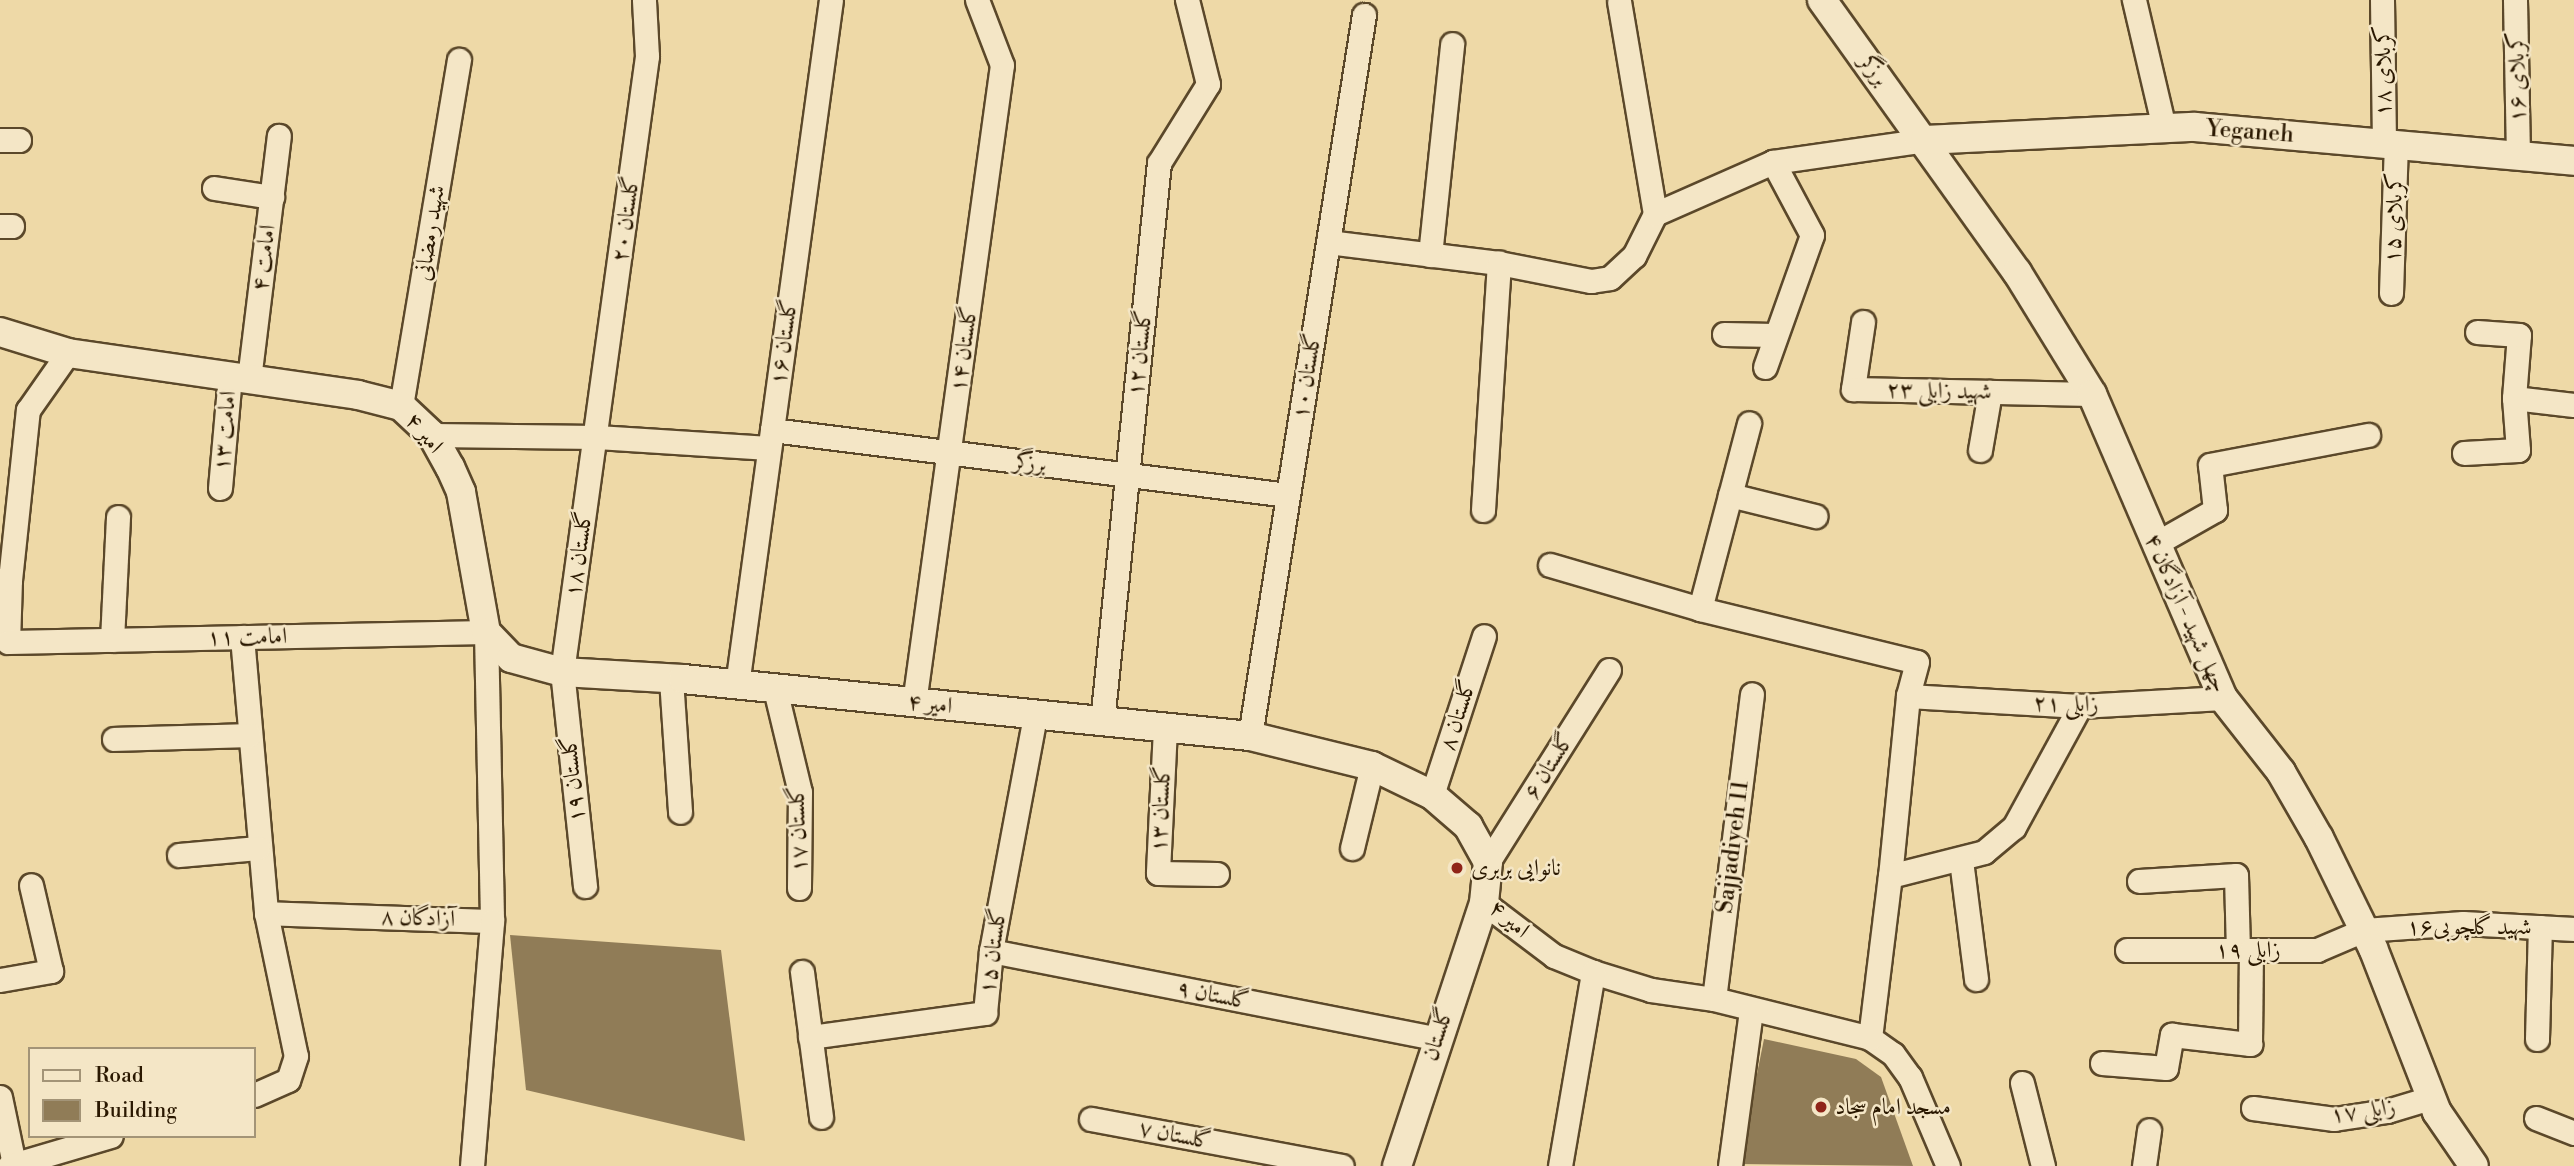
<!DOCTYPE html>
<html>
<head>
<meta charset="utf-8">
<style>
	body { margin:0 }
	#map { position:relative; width:2574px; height:1166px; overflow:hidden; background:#eed9a7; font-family:"Libre Bodoni",Amiri,serif }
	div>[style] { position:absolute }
	.building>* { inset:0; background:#907c57 }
	.roads { filter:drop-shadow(2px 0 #5b482a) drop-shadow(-2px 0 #5b482a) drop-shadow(0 2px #5b482a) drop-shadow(0 -2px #5b482a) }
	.minor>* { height:23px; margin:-11.5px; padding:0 11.5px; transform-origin:11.5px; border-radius:11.5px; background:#f4e6c6 }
	.tertiary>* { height:28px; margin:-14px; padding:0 14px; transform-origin:14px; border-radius:14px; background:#f4e6c6 }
	.dots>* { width:19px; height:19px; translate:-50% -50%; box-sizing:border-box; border:4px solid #f4e6c6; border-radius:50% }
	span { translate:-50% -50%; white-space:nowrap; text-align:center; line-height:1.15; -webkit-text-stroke:5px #f4e6c6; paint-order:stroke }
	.street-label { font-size:23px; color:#2a1801 }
	.poi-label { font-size:23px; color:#2a1801 }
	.left { translate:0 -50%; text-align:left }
	.legend { position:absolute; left:28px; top:1047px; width:228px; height:91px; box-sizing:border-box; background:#f4e6c6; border:2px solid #a39477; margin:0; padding:9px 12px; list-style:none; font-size:21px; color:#2a1801 }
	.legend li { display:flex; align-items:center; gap:14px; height:35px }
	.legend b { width:35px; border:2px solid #a39477 }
</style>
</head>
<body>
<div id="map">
	<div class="building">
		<i style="clip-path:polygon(510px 935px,721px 950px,745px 1141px,526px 1090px)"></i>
		<i style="clip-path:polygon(1764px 1039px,1856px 1059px,1881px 1077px,1913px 1166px,1739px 1164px)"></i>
	</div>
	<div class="roads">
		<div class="minor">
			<i style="left:2134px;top:0;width:131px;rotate:76.8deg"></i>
			<i style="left:2382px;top:0;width:142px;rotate:89.2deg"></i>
			<i style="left:2515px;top:0;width:153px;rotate:88.9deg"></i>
			<i style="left:0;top:140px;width:19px"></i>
			<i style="left:214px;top:188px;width:59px;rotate:8.8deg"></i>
			<i style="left:1655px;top:214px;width:129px;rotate:-23.8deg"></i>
			<i style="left:1773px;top:162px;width:154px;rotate:-8.2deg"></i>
			<i style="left:0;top:226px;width:12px"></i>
			<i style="left:1328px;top:242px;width:172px;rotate:7deg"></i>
			<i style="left:1499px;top:263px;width:94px;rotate:11.1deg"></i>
			<i style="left:1591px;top:281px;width:19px;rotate:-9deg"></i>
			<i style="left:1610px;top:278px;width:33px;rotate:-43deg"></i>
			<i style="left:1634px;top:256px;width:47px;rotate:-63.4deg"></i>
			<i style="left:1655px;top:214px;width:215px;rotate:-99.6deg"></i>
			<i style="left:1430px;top:255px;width:212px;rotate:-84deg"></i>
			<i style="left:2391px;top:293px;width:150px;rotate:-88.1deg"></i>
			<i style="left:1863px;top:322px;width:68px;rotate:98.5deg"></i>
			<i style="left:1853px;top:389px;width:239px;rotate:1.2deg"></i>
			<i style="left:1724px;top:334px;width:50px;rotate:1.1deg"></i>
			<i style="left:1765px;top:367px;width:140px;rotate:-70.4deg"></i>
			<i style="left:1812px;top:235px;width:83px;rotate:-118.1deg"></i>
			<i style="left:249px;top:379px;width:245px;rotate:-83deg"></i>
			<i style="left:2514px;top:398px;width:60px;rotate:6.7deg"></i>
			<i style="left:401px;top:406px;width:351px;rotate:-80.5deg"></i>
			<i style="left:772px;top:430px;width:520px;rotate:7.18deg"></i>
			<i style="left:432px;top:435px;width:165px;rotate:0.7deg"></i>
			<i style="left:597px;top:437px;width:172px;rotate:3.7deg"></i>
			<i style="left:1980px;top:450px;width:59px;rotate:-80.2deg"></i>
			<i style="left:2464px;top:453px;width:54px;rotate:-3.2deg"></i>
			<i style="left:2518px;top:450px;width:52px;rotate:-94.4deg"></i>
			<i style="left:2514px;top:398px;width:63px;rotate:-85.5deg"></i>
			<i style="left:2519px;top:335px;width:42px;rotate:-175.9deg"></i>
			<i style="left:220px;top:488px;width:113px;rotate:-84.9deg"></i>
			<i style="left:1730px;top:495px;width:88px;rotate:13.9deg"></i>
			<i style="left:1483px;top:510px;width:248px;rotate:-86.3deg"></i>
			<i style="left:2155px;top:544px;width:69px;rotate:-29.5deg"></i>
			<i style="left:2215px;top:510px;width:45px;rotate:-96.3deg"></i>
			<i style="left:2210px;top:465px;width:161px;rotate:-10.8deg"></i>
			<i style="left:1550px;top:565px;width:156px;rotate:16.3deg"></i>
			<i style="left:1700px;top:609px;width:223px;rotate:13.7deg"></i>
			<i style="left:1917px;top:662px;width:35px;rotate:105deg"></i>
			<i style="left:1908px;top:696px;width:181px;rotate:95.7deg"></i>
			<i style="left:0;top:580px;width:10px"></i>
			<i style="left:10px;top:580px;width:62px;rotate:91.8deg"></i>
			<i style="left:10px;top:580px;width:171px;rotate:-84deg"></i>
			<i style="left:28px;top:410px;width:70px;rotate:-54.9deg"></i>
			<i style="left:1700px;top:609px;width:192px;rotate:-75.2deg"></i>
			<i style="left:242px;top:637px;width:277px;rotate:85deg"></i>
			<i style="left:112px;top:640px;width:123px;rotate:-87.2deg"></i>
			<i style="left:8px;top:642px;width:478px;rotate:-1.2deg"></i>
			<i style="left:486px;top:632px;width:289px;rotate:88.8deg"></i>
			<i style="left:492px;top:921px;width:226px;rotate:-178deg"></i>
			<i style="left:266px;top:913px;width:146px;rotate:78.2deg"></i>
			<i style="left:296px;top:1056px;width:25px;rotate:108deg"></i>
			<i style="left:288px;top:1080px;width:37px;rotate:156deg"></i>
			<i style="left:671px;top:679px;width:133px;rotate:86.1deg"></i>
			<i style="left:737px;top:685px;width:691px;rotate:-82.19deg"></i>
			<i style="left:775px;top:689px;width:106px;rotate:76.4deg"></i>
			<i style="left:800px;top:792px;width:96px;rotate:90.6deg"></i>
			<i style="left:1908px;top:696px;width:172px;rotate:3.3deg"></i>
			<i style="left:2080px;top:706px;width:143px;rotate:-3.2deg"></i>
			<i style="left:914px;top:703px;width:644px;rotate:-82.15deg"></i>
			<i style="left:1002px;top:65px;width:70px;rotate:-111deg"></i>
			<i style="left:1102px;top:722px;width:562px;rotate:-84.18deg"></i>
			<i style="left:1159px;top:163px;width:93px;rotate:-58.2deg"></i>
			<i style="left:1208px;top:84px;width:87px;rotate:-104deg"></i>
			<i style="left:1165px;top:728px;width:145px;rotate:92.8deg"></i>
			<i style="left:1158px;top:873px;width:59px;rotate:1deg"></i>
			<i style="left:1250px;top:736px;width:730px;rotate:-81.02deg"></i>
			<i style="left:114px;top:739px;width:135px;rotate:-1.7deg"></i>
			<i style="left:1432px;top:795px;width:167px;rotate:-71.9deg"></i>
			<i style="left:1352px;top:848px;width:84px;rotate:-76.3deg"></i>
			<i style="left:179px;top:855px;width:79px;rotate:-5.1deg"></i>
			<i style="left:1961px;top:860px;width:120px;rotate:82.8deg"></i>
			<i style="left:1488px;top:862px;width:227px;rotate:-57.8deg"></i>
			<i style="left:2139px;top:881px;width:97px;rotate:-3.5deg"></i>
			<i style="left:2236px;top:875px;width:75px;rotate:88.5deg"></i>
			<i style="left:585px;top:886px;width:215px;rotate:-96.1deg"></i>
			<i style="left:562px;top:672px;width:622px;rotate:-82.14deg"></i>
			<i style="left:647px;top:56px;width:56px;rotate:-93.1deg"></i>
			<i style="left:1484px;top:903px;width:88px;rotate:37.1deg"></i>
			<i style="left:1554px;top:956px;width:42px;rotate:22.3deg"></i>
			<i style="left:1593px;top:972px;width:61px;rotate:17.2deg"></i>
			<i style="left:1651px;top:990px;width:64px;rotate:8.1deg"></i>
			<i style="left:1714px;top:999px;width:161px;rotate:14deg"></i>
			<i style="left:1870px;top:1038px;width:28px;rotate:35deg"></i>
			<i style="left:1893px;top:1054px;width:29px;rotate:54deg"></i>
			<i style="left:1910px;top:1077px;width:97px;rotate:66.9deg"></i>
			<i style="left:2127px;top:950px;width:190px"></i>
			<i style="left:2317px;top:950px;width:51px;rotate:-23.1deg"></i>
			<i style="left:2364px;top:930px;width:99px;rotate:-4deg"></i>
			<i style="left:2463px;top:923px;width:111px;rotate:3.1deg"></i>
			<i style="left:991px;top:951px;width:453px;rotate:11.1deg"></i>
			<i style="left:802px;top:972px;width:146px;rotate:82.5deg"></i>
			<i style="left:0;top:980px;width:52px;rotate:-10deg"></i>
			<i style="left:51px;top:971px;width:88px;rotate:-103.1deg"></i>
			<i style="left:1714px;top:999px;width:307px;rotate:-82.9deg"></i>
			<i style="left:810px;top:1037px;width:177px;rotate:-7.8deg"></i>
			<i style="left:985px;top:1013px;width:62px;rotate:-84.5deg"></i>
			<i style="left:991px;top:951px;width:240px;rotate:-79.4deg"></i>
			<i style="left:1870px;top:1038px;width:163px;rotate:-83deg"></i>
			<i style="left:1890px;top:876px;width:97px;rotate:-14.3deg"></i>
			<i style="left:1984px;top:852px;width:39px;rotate:-40deg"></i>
			<i style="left:2014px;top:827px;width:138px;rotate:-61.4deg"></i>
			<i style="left:2537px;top:1039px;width:112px;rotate:-88.5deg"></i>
			<i style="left:2102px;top:1063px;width:64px;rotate:4.5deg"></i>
			<i style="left:2166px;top:1068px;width:34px;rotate:-80deg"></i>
			<i style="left:2172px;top:1035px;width:79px;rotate:6.6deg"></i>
			<i style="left:2250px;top:1044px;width:94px;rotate:-89.4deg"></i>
			<i style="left:2022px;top:1083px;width:86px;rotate:75.8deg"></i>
			<i style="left:0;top:1097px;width:68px;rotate:78.2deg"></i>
			<i style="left:2253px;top:1108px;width:82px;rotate:7.7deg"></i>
			<i style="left:2334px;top:1119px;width:54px;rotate:-8.6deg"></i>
			<i style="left:2387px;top:1111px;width:45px;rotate:-16.8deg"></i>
			<i style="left:2536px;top:1118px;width:41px;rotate:21.5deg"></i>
			<i style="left:1091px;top:1119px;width:255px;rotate:10.6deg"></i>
			<i style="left:9px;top:1166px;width:106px;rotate:-16.4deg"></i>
			<i style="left:472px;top:1166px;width:246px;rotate:-85.3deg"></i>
			<i style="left:1560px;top:1166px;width:197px;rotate:-80.3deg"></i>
			<i style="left:1730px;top:1166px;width:157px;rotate:-82.3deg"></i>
			<i style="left:2144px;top:1166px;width:36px;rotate:-82deg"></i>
		</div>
		<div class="tertiary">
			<i style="left:1822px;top:0;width:335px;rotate:54.4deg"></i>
			<i style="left:2017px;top:272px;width:143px;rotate:58.4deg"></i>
			<i style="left:2092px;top:394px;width:331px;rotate:66.7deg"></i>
			<i style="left:2223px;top:698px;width:94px;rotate:51.9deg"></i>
			<i style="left:2281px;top:772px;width:76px;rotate:60.1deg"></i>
			<i style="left:2319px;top:838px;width:123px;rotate:63.9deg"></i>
			<i style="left:2373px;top:948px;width:176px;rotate:68.7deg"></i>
			<i style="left:2437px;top:1112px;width:65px;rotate:55.6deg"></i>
			<i style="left:1925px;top:140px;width:270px;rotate:-2.8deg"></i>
			<i style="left:2195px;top:127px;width:381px;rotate:5.1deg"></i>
			<i style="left:0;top:332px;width:71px;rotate:17.2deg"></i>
			<i style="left:68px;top:353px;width:293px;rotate:8.2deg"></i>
			<i style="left:358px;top:395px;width:44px;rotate:14.3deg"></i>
			<i style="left:401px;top:406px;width:42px;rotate:43.1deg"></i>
			<i style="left:432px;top:435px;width:37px;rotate:61deg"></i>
			<i style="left:450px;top:467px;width:27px;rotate:66deg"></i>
			<i style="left:461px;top:492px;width:142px;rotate:79.9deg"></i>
			<i style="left:486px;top:632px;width:36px;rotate:46deg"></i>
			<i style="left:511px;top:658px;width:53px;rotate:15.4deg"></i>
			<i style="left:562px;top:672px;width:121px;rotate:3.3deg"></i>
			<i style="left:683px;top:679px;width:570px;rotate:5.74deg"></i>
			<i style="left:1250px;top:736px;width:126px;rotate:13.8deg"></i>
			<i style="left:1372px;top:766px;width:67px;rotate:25.8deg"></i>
			<i style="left:1432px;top:795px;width:48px;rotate:40.7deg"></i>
			<i style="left:1468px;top:826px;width:41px;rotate:60.9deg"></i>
			<i style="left:1488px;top:862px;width:41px;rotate:95.6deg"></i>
			<i style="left:1484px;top:903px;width:277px;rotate:108.3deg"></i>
		</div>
	</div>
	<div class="dots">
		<i style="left:1457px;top:868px;background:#8f2418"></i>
		<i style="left:1821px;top:1107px;background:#8f2418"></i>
	</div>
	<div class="street-label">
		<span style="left:1874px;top:70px;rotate:54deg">برزگر</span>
		<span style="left:2383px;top:71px;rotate:-90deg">کربلای ۱۸</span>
		<span style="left:2517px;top:77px;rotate:-91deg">کربلای ۱۶</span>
		<span style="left:2250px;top:132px;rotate:4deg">Yeganeh</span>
		<span style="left:2394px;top:218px;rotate:-88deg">کربلای ۱۵</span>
		<span style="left:626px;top:219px;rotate:-82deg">گلستان ۲۰</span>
		<span style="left:430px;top:233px;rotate:-81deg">شهید رمضانی</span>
		<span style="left:264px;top:258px;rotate:-83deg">امامت ۴</span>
		<span style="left:784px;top:342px;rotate:-82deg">گلستان ۱۶</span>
		<span style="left:964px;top:349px;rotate:-82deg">گلستان ۱۴</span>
		<span style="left:1140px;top:353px;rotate:-84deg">گلستان ۱۲</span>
		<span style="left:1307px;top:376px;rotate:-81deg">گلستان ۱۰</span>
		<span style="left:1939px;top:391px;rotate:1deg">شهید زابلی ۲۳</span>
		<span style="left:225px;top:431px;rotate:-85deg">امامت ۱۳</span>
		<span style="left:424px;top:433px;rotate:50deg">امیر ۴</span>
		<span style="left:1030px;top:463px;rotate:7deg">برزگر</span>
		<span style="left:579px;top:554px;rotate:-82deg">گلستان ۱۸</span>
		<span style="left:2186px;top:613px;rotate:66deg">چهل شهید - آزادگان ۴</span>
		<span style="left:247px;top:637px;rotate:-1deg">امامت ۱۱</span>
		<span style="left:930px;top:704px;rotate:6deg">امیر ۴</span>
		<span style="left:2066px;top:704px;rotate:1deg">زابلی ۲۱</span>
		<span style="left:1458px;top:715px;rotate:-72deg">گلستان ۸</span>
		<span style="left:1549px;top:766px;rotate:-58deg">گلستان ۶</span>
		<span style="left:573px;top:779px;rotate:-96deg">گلستان ۱۹</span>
		<span style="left:1161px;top:809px;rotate:-87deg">گلستان ۱۳</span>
		<span style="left:798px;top:829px;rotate:-92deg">گلستان ۱۷</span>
		<span style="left:1733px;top:847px;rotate:-83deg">Sajjadiyeh 11</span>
		<span style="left:418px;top:918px;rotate:2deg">آزادگان ۸</span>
		<span style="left:1509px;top:919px;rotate:41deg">امیر ۴</span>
		<span style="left:2469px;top:927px">شهید گلچوبی۱۶</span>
		<span style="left:2248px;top:950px">زابلی ۱۹</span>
		<span style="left:993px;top:951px;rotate:-82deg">گلستان ۱۵</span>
		<span style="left:1213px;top:995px;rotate:11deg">گلستان ۹</span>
		<span style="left:1438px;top:1034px;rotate:-72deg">گلستان</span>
		<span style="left:2363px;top:1111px;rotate:-8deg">زابلی ۱۷</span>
		<span style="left:1175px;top:1135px;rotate:11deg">گلستان ۷</span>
	</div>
	<div class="poi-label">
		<span class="left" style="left:1471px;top:868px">نانوایی بربری</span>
		<span class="left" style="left:1835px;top:1107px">مسجد امام سجاد</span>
	</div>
	<ul class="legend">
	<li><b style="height:9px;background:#f4e6c6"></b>Road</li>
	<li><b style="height:19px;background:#907c57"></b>Building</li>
	</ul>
</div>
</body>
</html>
